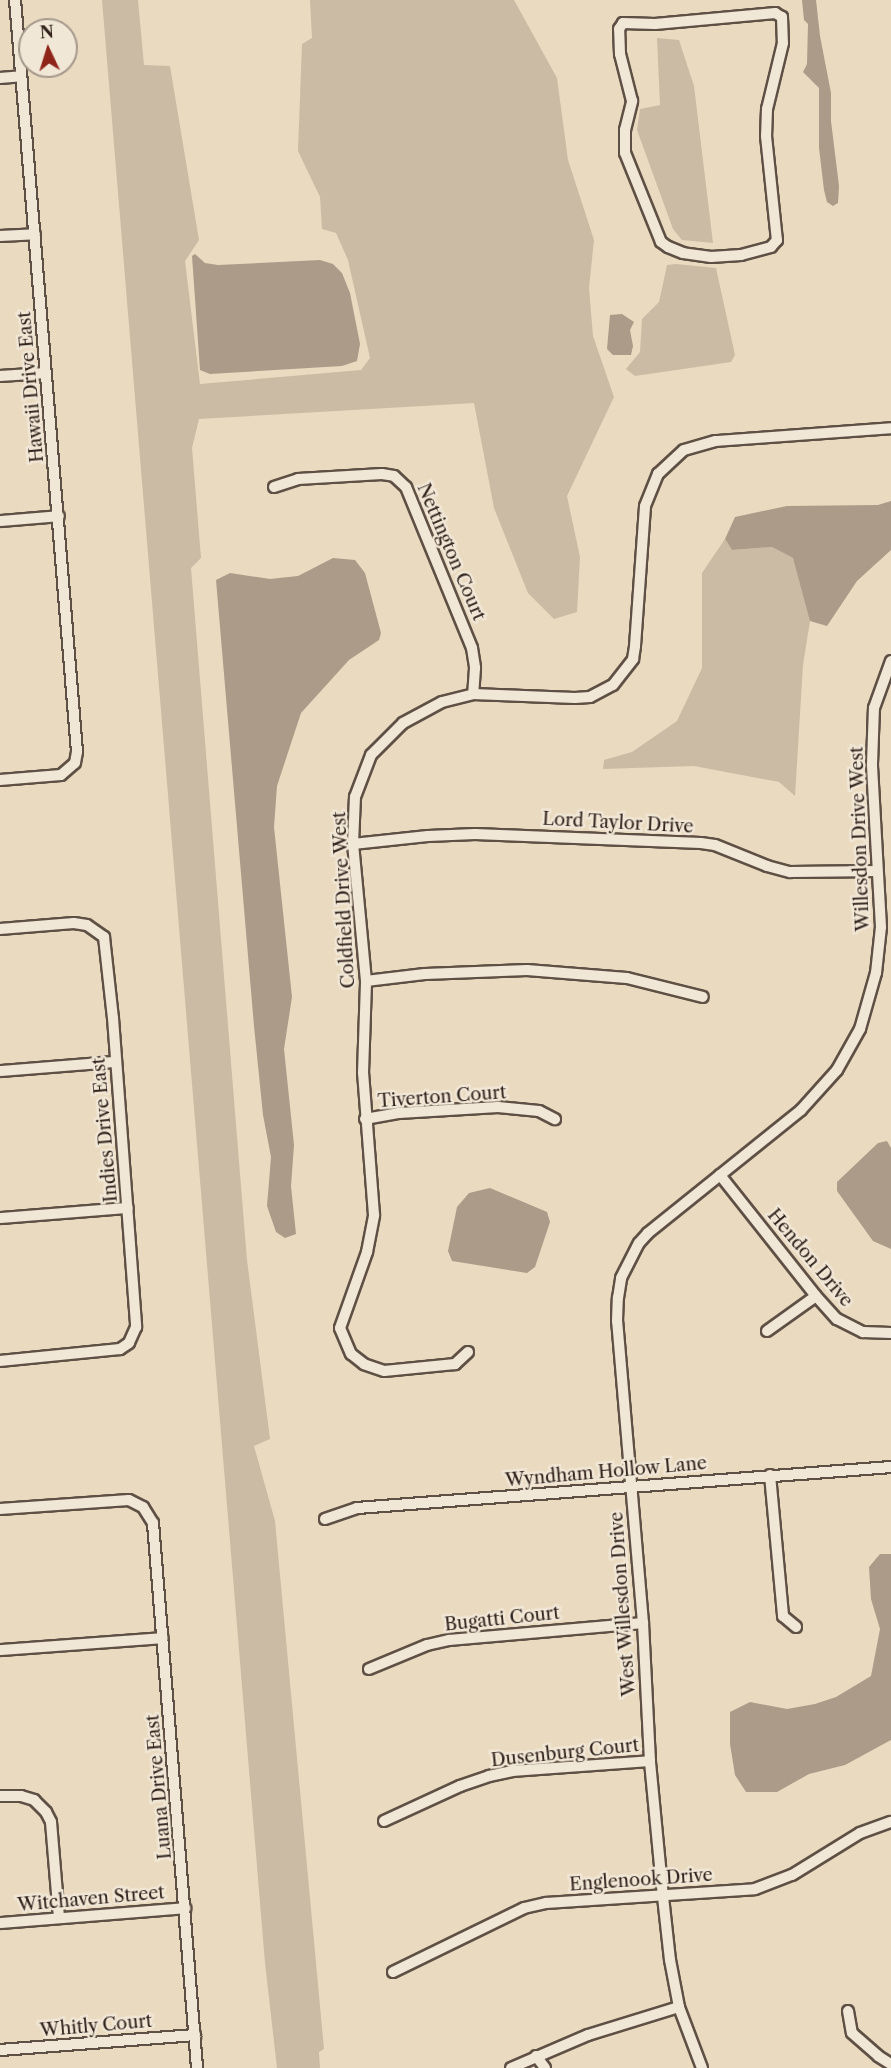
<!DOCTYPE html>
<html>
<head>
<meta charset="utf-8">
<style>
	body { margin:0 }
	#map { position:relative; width:891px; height:2068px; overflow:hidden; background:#eadac0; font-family:"Libre Caslon Text",serif }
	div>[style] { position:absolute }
	.green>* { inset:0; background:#cbbba4 }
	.water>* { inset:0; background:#ab9b88 }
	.roads { filter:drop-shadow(2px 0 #5f5045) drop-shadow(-2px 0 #5f5045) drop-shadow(0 2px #5f5045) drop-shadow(0 -2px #5f5045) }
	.minor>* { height:10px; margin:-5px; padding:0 5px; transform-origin:5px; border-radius:5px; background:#f1e7d6 }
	span { translate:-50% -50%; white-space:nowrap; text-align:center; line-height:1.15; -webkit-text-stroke:5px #f1e7d6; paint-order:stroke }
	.street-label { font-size:18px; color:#31221c }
	.north { position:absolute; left:18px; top:18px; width:60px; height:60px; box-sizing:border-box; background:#f1e7d6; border:2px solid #a4988c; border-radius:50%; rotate:356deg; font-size:16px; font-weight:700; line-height:24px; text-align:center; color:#31221c }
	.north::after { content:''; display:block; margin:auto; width:21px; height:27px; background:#8f2418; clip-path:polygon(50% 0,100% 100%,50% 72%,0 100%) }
</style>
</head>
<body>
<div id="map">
	<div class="green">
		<i style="clip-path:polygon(102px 0,138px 0,144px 65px,170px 66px,199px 240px,185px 261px,200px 384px,361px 370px,370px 358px,348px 260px,336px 233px,322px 229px,320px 197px,298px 151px,302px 44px,312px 38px,310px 0,514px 0,557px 78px,568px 160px,594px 240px,589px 288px,593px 336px,614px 397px,567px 496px,580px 557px,577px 612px,554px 619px,528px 593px,494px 508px,474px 403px,199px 419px,192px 448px,201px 558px,191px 568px,247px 1260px,270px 1439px,254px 1446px,275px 1521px,324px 2049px,319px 2052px,320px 2068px,277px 2068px,265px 1963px)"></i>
		<i style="clip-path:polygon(657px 38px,679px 40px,694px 86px,713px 243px,682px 240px,673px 229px,637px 130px,640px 109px,660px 105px)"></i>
		<i style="clip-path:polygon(676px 264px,716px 268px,735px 355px,731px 362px,635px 376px,626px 369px,640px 352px,642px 319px,659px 302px,667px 265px)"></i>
		<i style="clip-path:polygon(725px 539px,732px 550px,772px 547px,793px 558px,806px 596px,810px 621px,803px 665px,795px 796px,779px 782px,694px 766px,603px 769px,604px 760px,632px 752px,677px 721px,702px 668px,702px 573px)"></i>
	</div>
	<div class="water">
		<i style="clip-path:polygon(802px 0,816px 0,820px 36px,831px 93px,831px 121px,839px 186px,838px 203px,833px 206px,827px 202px,824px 190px,819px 148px,819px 88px,803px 72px,807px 64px,808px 24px,804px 20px)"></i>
		<i style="clip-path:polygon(195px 254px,205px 263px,218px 265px,320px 260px,333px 264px,342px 273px,350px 293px,360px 344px,357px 361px,342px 366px,210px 374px,200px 370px,192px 256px)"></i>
		<i style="clip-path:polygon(622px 314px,634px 322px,630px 330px,633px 346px,631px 355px,613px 355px,607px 349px,610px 315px)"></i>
		<i style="clip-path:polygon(891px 501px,891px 550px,857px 581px,827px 626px,810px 621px,793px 558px,772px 547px,732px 550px,725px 539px,735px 517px,787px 506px,878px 505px)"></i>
		<i style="clip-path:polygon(333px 558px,355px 560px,365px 573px,381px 633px,379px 640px,349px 660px,301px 713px,277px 786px,274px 827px,292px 997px,284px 1049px,294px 1145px,291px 1186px,296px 1234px,285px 1238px,276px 1232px,267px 1206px,271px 1157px,263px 1115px,254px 1026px,216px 580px,230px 573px,270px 579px,298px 576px)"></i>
		<i style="clip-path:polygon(887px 1141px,891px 1148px,891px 1249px,873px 1241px,837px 1191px,837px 1182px,878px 1143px)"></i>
		<i style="clip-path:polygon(490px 1188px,547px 1212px,550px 1222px,535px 1267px,527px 1273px,452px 1261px,448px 1251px,457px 1207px,469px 1193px)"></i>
		<i style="clip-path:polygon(880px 1554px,891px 1554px,891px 1740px,845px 1765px,809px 1774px,777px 1792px,746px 1792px,735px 1775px,730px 1744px,730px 1712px,750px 1702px,787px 1709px,815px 1704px,836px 1697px,871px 1676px,880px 1629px,871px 1599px,869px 1567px)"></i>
	</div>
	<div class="roads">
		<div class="minor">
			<i style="left:775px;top:13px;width:8px;rotate:30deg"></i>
			<i style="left:782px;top:17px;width:26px;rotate:88deg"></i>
			<i style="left:783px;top:43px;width:68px;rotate:103.6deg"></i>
			<i style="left:767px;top:109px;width:27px;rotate:92deg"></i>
			<i style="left:766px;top:136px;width:105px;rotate:84deg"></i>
			<i style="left:777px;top:240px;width:9px;rotate:131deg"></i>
			<i style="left:771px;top:247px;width:31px;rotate:165deg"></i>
			<i style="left:741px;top:255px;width:30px;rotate:176deg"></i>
			<i style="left:711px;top:257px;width:28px;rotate:-172deg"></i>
			<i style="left:683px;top:253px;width:16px;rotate:-158deg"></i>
			<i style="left:668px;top:247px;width:9px;rotate:-144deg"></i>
			<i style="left:661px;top:242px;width:96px;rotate:-112deg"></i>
			<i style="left:625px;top:153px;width:23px;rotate:-90deg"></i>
			<i style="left:625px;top:130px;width:30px;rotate:-76deg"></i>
			<i style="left:632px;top:101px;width:49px;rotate:-104.3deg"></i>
			<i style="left:620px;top:54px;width:25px;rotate:-92deg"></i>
			<i style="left:619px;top:29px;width:7px;rotate:-56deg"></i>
			<i style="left:623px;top:23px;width:32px;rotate:2deg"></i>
			<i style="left:655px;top:24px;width:121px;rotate:-5.2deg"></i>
			<i style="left:0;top:78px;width:21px;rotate:-5deg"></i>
			<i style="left:0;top:236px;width:35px;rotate:-3deg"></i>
			<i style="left:0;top:376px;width:46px;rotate:-3.7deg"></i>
			<i style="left:274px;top:487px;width:25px;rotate:-18deg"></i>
			<i style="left:298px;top:479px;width:84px;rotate:-3.4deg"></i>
			<i style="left:382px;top:474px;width:12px;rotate:9deg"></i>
			<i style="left:394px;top:476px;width:16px;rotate:43deg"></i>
			<i style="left:406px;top:487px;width:174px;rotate:67.7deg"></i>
			<i style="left:472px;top:648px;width:20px;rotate:81deg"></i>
			<i style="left:475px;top:668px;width:26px;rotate:94deg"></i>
			<i style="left:0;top:521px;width:59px;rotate:-4.8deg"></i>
			<i style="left:0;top:780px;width:61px;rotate:-4.7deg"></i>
			<i style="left:61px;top:775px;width:18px;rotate:-41deg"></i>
			<i style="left:75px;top:763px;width:11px;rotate:-80deg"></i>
			<i style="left:77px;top:752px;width:755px;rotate:-94.71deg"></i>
			<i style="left:353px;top:844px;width:75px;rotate:-6.1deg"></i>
			<i style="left:428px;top:836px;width:47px;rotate:-2.4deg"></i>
			<i style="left:475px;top:834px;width:226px;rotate:2.3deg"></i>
			<i style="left:701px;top:843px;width:14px;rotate:8deg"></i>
			<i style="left:715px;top:845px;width:56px;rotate:22deg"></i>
			<i style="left:767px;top:866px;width:24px;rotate:15deg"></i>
			<i style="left:790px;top:872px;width:87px;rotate:-0.7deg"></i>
			<i style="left:0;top:929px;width:74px;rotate:-4.6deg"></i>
			<i style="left:74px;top:923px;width:13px;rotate:9deg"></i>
			<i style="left:87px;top:925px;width:21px;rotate:35deg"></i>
			<i style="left:104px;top:937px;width:81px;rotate:83.7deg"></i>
			<i style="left:113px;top:1018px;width:310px;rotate:85.7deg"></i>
			<i style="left:136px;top:1327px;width:17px;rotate:114deg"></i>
			<i style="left:129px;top:1343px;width:11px;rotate:146deg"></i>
			<i style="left:120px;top:1349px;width:121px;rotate:174.3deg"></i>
			<i style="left:366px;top:981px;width:59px;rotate:-6.8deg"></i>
			<i style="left:425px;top:974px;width:102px;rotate:-2.2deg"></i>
			<i style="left:527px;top:970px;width:100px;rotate:4.6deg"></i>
			<i style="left:627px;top:978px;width:78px;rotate:14deg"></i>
			<i style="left:0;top:1071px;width:115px;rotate:-4.5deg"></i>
			<i style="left:365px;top:1119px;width:35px;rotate:-10deg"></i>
			<i style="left:399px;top:1113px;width:99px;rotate:-3.5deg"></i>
			<i style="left:498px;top:1107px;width:41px;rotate:5.6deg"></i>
			<i style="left:539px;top:1111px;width:18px;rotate:27deg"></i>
			<i style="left:720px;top:1175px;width:154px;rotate:51.6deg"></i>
			<i style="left:816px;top:1296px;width:31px;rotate:48deg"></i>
			<i style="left:837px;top:1319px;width:29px;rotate:27deg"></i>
			<i style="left:863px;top:1332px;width:28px;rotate:2deg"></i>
			<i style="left:0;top:1218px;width:128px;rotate:-4.5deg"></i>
			<i style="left:767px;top:1331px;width:60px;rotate:-35.5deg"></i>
			<i style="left:468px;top:1352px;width:18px;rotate:137deg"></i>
			<i style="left:455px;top:1364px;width:71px;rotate:174.4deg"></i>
			<i style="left:384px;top:1371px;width:21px;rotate:-161deg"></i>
			<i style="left:364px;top:1364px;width:16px;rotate:-142deg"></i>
			<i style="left:351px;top:1354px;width:28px;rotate:-113deg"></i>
			<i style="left:340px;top:1328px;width:81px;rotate:-70.4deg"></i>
			<i style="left:367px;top:1252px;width:38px;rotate:-79deg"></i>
			<i style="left:374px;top:1215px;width:142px;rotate:-94.4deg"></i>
			<i style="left:363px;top:1073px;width:92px;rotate:-88.1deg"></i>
			<i style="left:366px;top:981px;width:138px;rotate:-95.4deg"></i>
			<i style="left:353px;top:844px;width:47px;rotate:-87.6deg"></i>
			<i style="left:355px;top:797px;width:45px;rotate:-69.1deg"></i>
			<i style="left:371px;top:755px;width:45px;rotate:-45deg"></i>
			<i style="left:403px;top:723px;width:44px;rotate:-28.3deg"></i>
			<i style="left:442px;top:702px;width:32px;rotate:-14deg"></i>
			<i style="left:473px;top:694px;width:102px;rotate:2.2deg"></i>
			<i style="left:575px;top:698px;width:15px;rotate:-4deg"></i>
			<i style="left:590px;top:697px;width:26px;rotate:-28deg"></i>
			<i style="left:613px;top:685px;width:33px;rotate:-52deg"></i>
			<i style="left:633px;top:659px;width:13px;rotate:-81deg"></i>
			<i style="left:635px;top:646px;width:140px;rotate:-85.9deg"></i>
			<i style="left:645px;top:506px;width:35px;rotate:-68deg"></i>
			<i style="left:658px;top:474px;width:35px;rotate:-43deg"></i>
			<i style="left:684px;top:450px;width:33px;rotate:-16deg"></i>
			<i style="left:716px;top:441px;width:175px;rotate:-4.2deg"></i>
			<i style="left:770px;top:1475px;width:142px;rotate:84.7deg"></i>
			<i style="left:783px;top:1616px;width:17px;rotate:40deg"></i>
			<i style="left:0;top:1509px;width:129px;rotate:-4deg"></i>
			<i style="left:129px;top:1500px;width:16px;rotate:27deg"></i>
			<i style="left:143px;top:1507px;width:19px;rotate:58deg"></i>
			<i style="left:153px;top:1523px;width:547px;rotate:85.38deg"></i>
			<i style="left:325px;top:1519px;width:34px;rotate:-19deg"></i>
			<i style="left:357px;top:1508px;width:536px;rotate:-4.39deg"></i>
			<i style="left:0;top:1650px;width:163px;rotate:-4.2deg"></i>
			<i style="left:369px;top:1669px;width:63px;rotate:-22.5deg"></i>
			<i style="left:427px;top:1645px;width:23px;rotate:-13deg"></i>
			<i style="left:449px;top:1640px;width:195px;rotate:-5deg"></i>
			<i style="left:0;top:1796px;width:21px"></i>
			<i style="left:21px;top:1796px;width:14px;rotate:17deg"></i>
			<i style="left:34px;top:1800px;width:17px;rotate:45deg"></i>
			<i style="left:46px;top:1812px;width:11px;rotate:63deg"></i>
			<i style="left:51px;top:1822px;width:95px;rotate:85.2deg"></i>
			<i style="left:384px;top:1821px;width:84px;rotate:-24.7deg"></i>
			<i style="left:460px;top:1786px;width:31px;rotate:-19deg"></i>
			<i style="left:489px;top:1776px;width:24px;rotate:-12deg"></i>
			<i style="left:512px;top:1771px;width:138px;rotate:-4.1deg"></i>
			<i style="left:0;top:1923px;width:186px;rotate:-4.6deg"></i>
			<i style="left:393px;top:1972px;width:146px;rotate:-26deg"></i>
			<i style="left:524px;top:1908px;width:23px;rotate:-13deg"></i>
			<i style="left:546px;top:1903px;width:209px;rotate:-3.8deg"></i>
			<i style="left:755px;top:1889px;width:40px;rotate:-21deg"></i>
			<i style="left:792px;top:1875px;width:80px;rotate:-31.7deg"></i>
			<i style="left:860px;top:1833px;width:33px;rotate:-20deg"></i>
			<i style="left:848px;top:2011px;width:22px;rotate:80deg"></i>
			<i style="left:852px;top:2033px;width:35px;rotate:41deg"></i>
			<i style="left:878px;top:2056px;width:15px;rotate:32deg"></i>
			<i style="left:0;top:2050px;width:196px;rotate:-4.4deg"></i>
			<i style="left:536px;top:2056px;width:15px;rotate:53deg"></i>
			<i style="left:511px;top:2068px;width:84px;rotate:-23.2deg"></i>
			<i style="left:588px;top:2035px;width:95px;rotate:-17.1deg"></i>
			<i style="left:702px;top:2068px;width:65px;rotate:-110.7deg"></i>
			<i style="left:679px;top:2007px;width:48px;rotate:-100.8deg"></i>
			<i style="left:670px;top:1960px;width:63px;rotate:-96.3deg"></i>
			<i style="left:663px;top:1897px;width:137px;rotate:-95.5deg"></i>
			<i style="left:650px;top:1761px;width:138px;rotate:-92.9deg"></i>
			<i style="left:643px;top:1623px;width:303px;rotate:-94.9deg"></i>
			<i style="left:617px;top:1321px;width:23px;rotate:-88deg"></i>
			<i style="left:618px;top:1298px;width:20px;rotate:-81deg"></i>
			<i style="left:621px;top:1278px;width:39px;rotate:-63deg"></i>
			<i style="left:639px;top:1243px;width:13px;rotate:-48deg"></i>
			<i style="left:648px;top:1233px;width:196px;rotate:-38.8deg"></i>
			<i style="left:801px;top:1110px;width:54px;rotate:-48deg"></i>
			<i style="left:837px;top:1070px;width:47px;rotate:-60.7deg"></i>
			<i style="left:860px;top:1029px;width:58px;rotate:-74.1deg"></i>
			<i style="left:876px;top:973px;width:46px;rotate:-83.8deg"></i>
			<i style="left:881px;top:927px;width:163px;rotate:-93.2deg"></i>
			<i style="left:872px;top:764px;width:56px;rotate:-88deg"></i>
			<i style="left:874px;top:708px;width:50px;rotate:-70.1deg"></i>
		</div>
	</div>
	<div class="street-label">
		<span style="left:31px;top:387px;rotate:-95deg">Hawaii Drive East</span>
		<span style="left:451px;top:552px;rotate:67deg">Nettington Court</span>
		<span style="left:618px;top:823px;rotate:3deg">Lord Taylor Drive</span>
		<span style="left:860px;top:839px;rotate:-92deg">Willesdon Drive West</span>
		<span style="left:344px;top:900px;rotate:-93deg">Coldfield Drive West</span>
		<span style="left:442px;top:1097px;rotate:-4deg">Tiverton Court</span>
		<span style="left:105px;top:1130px;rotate:-95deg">Indies Drive East</span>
		<span style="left:810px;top:1258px;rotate:50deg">Hendon Drive</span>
		<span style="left:606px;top:1472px;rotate:-5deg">Wyndham Hollow Lane</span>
		<span style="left:623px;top:1604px;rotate:-94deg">West Willesdon Drive</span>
		<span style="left:502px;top:1619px;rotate:-6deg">Bugatti Court</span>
		<span style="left:565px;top:1753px;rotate:-6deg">Dusenburg Court</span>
		<span style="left:159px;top:1787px;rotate:-95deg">Luana Drive East</span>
		<span style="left:641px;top:1880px;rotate:-4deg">Englenook Drive</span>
		<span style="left:91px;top:1899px;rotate:-5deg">Witchaven Street</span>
		<span style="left:96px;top:2026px;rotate:-5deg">Whitly Court</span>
	</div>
	<div class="north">N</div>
</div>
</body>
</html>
